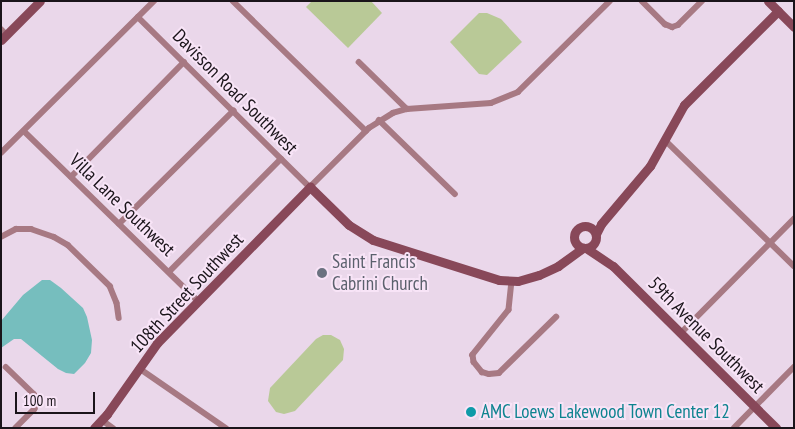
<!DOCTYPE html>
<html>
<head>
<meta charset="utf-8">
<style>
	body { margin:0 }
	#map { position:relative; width:795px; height:429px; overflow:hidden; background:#ead7ea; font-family:"PT Sans Narrow",sans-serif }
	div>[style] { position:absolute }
	.green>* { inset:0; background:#b9c997 }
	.water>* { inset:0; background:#76bebe }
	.street>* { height:5.5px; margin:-2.75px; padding:0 2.75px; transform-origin:2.75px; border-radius:2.75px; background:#a77983 }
	.secondary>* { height:9px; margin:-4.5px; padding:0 4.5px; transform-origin:4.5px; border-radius:4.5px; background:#884859 }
	.secondary>.ring { margin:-4.5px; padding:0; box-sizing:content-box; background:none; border:9px solid #884859; border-radius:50% }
	.dots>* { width:14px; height:14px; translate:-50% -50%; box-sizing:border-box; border:2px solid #f8e4f7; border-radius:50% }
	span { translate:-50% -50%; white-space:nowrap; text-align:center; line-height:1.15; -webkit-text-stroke:4px #f8e4f7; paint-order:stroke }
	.street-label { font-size:19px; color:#1a141a }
	.worship-label { font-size:19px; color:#5b616d }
	.left { translate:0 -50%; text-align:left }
	.culture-label { font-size:19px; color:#0d838f }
	.frame { position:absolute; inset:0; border:2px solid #1a141a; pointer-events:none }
	.scale { position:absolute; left:15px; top:392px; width:80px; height:22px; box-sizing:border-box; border:2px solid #1a141a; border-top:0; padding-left:6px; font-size:15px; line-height:18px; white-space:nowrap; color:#1a141a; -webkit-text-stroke:4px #f8e4f7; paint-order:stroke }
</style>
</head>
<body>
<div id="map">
	<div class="green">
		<i style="clip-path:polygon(312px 1px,371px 1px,382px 13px,348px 48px,306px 7px)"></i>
		<i style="clip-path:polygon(479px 13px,487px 13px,501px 19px,522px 42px,487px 75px,479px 74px,450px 42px)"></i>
		<i style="clip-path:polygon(323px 335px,331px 335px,340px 340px,344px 349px,343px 360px,295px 411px,284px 414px,276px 412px,268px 401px,270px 388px,316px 339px)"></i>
	</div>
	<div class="water">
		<i style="clip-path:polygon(42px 280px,50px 280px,61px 288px,83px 308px,87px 317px,92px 340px,91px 353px,85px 363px,74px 374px,66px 373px,58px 369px,21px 339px,14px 339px,1px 348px,1px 321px,23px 295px)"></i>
	</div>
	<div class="street">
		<i style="left:233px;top:1px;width:186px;rotate:44.3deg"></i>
		<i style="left:642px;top:1px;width:33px;rotate:45deg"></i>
		<i style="left:665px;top:24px;width:8px;rotate:23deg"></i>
		<i style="left:672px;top:27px;width:6px;rotate:-18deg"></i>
		<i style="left:678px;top:25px;width:34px;rotate:-45deg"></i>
		<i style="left:138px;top:17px;width:242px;rotate:44.7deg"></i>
		<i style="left:310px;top:187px;width:83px;rotate:-45deg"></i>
		<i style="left:369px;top:128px;width:28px;rotate:-32deg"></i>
		<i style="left:393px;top:113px;width:15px;rotate:-16deg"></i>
		<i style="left:407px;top:109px;width:84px;rotate:-4.1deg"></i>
		<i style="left:491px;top:103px;width:29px;rotate:-22deg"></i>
		<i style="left:518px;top:92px;width:129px;rotate:-44.7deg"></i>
		<i style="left:1px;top:29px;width:8px;rotate:45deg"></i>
		<i style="left:359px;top:62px;width:67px;rotate:44.4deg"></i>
		<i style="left:379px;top:120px;width:106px;rotate:44.2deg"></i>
		<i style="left:24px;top:131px;width:243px;rotate:44.3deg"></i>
		<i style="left:665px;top:140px;width:180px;rotate:44.3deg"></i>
		<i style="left:1px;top:153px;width:216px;rotate:-44.8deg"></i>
		<i style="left:71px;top:177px;width:161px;rotate:-45.5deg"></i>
		<i style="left:119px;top:224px;width:161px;rotate:-44.7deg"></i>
		<i style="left:1px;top:237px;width:17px;rotate:-28deg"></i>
		<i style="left:16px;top:229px;width:15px"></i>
		<i style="left:31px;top:229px;width:24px;rotate:19deg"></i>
		<i style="left:54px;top:237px;width:16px;rotate:30deg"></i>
		<i style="left:68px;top:245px;width:59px;rotate:44.3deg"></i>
		<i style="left:110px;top:286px;width:18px;rotate:68deg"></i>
		<i style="left:117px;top:303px;width:15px;rotate:82deg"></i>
		<i style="left:169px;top:272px;width:159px;rotate:-45.3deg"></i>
		<i style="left:512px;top:281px;width:29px;rotate:96deg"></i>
		<i style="left:509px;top:310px;width:58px;rotate:128.7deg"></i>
		<i style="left:473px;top:355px;width:7px;rotate:82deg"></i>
		<i style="left:474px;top:362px;width:13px;rotate:51deg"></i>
		<i style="left:482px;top:372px;width:7px;rotate:16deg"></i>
		<i style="left:489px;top:374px;width:10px;rotate:-6deg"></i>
		<i style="left:499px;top:373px;width:80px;rotate:-44.5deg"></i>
		<i style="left:681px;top:333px;width:161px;rotate:-45.3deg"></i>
		<i style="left:6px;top:367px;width:39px;rotate:44deg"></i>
		<i style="left:34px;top:394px;width:8px;rotate:60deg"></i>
		<i style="left:38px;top:401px;width:9px;rotate:111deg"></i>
		<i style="left:35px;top:409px;width:27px;rotate:135deg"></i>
		<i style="left:139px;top:368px;width:106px;rotate:34.6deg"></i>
		<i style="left:102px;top:420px;width:14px;rotate:36deg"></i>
		<i style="left:734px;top:428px;width:86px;rotate:-45.5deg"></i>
	</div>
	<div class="secondary">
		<i style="left:768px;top:1px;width:37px;rotate:45deg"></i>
		<i style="left:1px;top:40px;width:55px;rotate:-45deg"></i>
		<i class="ring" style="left:574px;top:226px;width:13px;height:13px"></i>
		<i style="left:596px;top:234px;width:11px;rotate:-63deg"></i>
		<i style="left:601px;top:224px;width:76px;rotate:-49.8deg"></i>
		<i style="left:650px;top:166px;width:70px;rotate:-60.9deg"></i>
		<i style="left:684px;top:105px;width:133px;rotate:-45deg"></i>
		<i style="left:586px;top:248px;width:32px;rotate:34deg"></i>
		<i style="left:613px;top:266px;width:230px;rotate:44.8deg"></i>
		<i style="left:94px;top:428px;width:19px;rotate:-47deg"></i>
		<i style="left:107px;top:414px;width:87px;rotate:-54.8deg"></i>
		<i style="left:157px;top:343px;width:219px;rotate:-45.6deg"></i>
		<i style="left:310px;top:187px;width:54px;rotate:44.3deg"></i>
		<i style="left:349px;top:225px;width:28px;rotate:32deg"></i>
		<i style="left:373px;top:240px;width:132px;rotate:17.6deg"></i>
		<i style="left:499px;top:280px;width:19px;rotate:3deg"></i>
		<i style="left:518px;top:281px;width:22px;rotate:-16deg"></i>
		<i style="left:539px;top:275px;width:21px;rotate:-25deg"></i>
		<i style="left:558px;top:266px;width:31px;rotate:-36deg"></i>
	</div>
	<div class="dots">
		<i style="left:322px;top:273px;background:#6b7280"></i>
		<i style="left:471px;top:412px;background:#0f9aa8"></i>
	</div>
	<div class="street-label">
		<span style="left:235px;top:92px;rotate:45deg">Davisson Road Southwest</span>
		<span style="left:122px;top:205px;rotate:44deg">Villa Lane Southwest</span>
		<span style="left:187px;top:293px;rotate:-47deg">108th Street Southwest</span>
		<span style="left:706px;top:335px;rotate:45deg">59th Avenue Southwest</span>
	</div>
	<div class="worship-label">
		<span class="left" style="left:332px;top:273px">Saint Francis<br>Cabrini Church</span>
	</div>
	<div class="culture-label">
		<span class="left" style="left:481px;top:412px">AMC Loews Lakewood Town Center 12</span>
	</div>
	<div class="frame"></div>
	<div class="scale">100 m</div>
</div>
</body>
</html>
